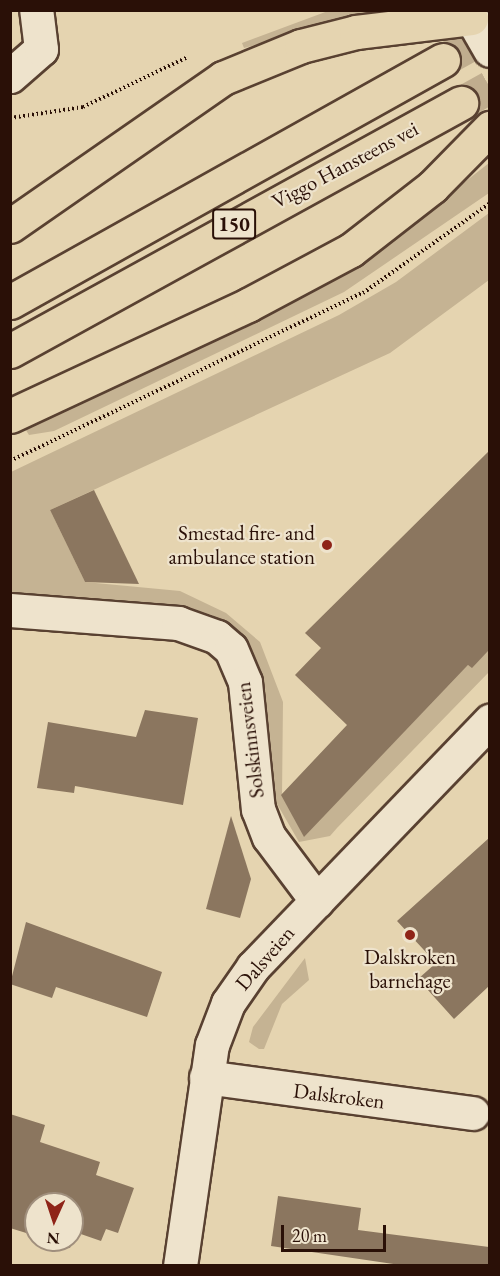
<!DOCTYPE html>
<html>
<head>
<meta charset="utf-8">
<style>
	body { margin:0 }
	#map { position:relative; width:500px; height:1276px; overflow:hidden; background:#e5d4b0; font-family:"EB Garamond",serif }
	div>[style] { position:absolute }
	.green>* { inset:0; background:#c5b393 }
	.building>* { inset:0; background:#8b765f }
	.highway-tunnel>* { height:33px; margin-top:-16.5px; transform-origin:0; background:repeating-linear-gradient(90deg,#c0ad8e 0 33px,transparent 0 49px) }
	.path>* { height:4px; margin-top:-2px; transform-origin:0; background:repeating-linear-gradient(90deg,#2a1007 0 1.5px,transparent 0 4.5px) }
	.roads { filter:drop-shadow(2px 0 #594131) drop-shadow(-2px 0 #594131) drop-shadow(0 2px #594131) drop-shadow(0 -2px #594131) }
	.minor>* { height:33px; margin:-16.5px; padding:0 16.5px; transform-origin:16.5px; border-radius:16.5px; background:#eee3cc }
	.highway>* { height:33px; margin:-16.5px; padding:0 16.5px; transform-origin:16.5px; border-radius:16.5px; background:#e5d4b0 }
	.dots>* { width:16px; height:16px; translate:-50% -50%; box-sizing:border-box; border:3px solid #eee3cc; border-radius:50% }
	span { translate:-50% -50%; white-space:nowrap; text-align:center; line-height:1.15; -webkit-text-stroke:4.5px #eee3cc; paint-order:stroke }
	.shield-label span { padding:2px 4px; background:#eee3cc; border:2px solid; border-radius:4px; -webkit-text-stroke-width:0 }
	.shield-label { font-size:20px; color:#2a1007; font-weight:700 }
	.street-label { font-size:21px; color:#2a1007 }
	.poi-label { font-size:21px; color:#2a1007 }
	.right { translate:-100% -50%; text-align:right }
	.frame { position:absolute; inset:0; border:12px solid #2a1007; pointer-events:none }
	.north { position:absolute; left:24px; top:1192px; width:60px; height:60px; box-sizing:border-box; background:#eee3cc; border:2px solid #a08f7d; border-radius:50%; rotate:183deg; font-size:16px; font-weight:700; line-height:24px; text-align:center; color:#2a1007 }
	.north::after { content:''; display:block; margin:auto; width:21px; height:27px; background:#8f2418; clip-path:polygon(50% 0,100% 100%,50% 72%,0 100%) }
	.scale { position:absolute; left:281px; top:1225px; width:105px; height:27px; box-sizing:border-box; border:3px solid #2a1007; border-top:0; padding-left:8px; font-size:18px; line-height:21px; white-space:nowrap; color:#2a1007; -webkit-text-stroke:4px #eee3cc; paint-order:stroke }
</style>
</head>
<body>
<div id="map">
	<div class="green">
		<i style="clip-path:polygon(328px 11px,377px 11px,244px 48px,242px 43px)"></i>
		<i style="clip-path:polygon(489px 163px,489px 193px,344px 292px,54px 431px,29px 435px,24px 427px,359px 265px)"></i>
		<i style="clip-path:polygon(489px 213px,489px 280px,390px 353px,50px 510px,85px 582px,180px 591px,226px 613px,260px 642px,283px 702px,282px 796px,304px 836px,468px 665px,472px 667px,489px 650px,489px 672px,337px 828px,330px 836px,299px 842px,273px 797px,265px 687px,248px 648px,212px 615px,181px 606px,11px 597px,11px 472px,339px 315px,396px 282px)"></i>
		<i style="clip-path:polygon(305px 958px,309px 980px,282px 1004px,264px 1049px,259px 1049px,249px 1042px,253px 1027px)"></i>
	</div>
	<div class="building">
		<i style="clip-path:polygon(489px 451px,489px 650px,472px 668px,468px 665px,304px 837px,281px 795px,347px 725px,295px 675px,321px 648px,305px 633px)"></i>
		<i style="clip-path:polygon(94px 490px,139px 584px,85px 582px,50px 510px)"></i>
		<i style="clip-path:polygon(145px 710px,198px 718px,183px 805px,75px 786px,74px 793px,37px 788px,48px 722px,136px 737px)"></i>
		<i style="clip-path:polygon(231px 816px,251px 879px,240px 918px,206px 909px)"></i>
		<i style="clip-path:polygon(489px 838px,489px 986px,454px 1019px,418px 979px,436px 963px,397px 921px)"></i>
		<i style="clip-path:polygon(26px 922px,162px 972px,147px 1017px,56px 987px,52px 998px,10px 984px)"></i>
		<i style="clip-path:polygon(10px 1114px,45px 1125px,40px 1142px,100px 1162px,96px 1175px,134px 1188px,118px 1233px,106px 1229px,101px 1241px,75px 1232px,70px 1248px,46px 1240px,72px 1240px,72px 1204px,36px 1204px,36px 1236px,10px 1228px)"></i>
		<i style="clip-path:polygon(278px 1196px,361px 1208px,358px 1230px,489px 1247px,489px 1266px,407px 1266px,271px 1246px)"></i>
	</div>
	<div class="highway-tunnel">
		<i style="left:443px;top:60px;width:54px;rotate:-29deg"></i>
		<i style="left:461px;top:103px;width:33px;rotate:-29deg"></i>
	</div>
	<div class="path">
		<i style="left:10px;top:118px;width:74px;rotate:-8.6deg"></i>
		<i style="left:83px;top:107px;width:116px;rotate:-25.5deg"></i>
		<i style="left:10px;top:461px;width:391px;rotate:-25.5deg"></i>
		<i style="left:363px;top:293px;width:156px;rotate:-35.3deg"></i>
	</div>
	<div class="roads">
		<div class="minor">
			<i style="left:467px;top:10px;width:46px;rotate:60.1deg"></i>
			<i style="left:10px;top:76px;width:41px;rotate:-41.1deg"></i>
			<i style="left:41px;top:49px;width:39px;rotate:-97deg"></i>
			<i style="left:10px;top:610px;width:169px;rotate:4.4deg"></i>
			<i style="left:178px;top:623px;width:41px;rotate:19.7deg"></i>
			<i style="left:217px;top:637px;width:18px;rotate:41deg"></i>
			<i style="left:231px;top:649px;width:36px;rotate:67deg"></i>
			<i style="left:245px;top:682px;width:128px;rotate:84.2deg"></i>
			<i style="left:258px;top:809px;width:30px;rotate:69deg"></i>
			<i style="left:269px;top:837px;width:80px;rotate:53.1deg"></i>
			<i style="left:206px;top:1077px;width:269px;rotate:7.7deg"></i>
			<i style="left:180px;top:1266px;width:223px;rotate:-81.8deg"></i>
			<i style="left:212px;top:1045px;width:45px;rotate:-69.1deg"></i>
			<i style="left:228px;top:1003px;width:44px;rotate:-55.2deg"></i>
			<i style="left:253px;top:967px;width:342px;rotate:-46.1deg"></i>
		</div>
		<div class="highway">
			<i style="left:10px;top:226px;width:259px;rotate:-34.8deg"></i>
			<i style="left:223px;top:78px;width:84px;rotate:-22.3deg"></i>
			<i style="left:301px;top:46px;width:57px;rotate:-14.3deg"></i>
			<i style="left:356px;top:32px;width:116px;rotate:-6.9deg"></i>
			<i style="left:10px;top:302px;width:496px;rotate:-29.2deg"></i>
			<i style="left:10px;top:351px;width:515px;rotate:-28.81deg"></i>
			<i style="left:10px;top:416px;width:263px;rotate:-25deg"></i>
			<i style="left:248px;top:305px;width:117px;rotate:-28.1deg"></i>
			<i style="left:351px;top:250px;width:103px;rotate:-37.9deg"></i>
			<i style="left:432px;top:187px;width:83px;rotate:-45.5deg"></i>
		</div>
	</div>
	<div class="dots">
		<i style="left:327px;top:545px;background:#8f2418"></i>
		<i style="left:410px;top:935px;background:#8f2418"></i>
	</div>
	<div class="shield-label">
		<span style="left:234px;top:224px">150</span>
	</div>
	<div class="street-label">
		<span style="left:345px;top:165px;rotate:-28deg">Viggo Hansteens vei</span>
		<span style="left:250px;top:740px;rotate:-97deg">Solskinnsveien</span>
		<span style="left:265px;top:958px;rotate:-49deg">Dalsveien</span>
		<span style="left:339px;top:1096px;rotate:7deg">Dalskroken</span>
	</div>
	<div class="poi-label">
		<span class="right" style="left:315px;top:545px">Smestad fire- and<br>ambulance station</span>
		<span style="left:410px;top:969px">Dalskroken<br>barnehage</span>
	</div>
	<div class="frame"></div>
	<div class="north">N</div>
	<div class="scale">20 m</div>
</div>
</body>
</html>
